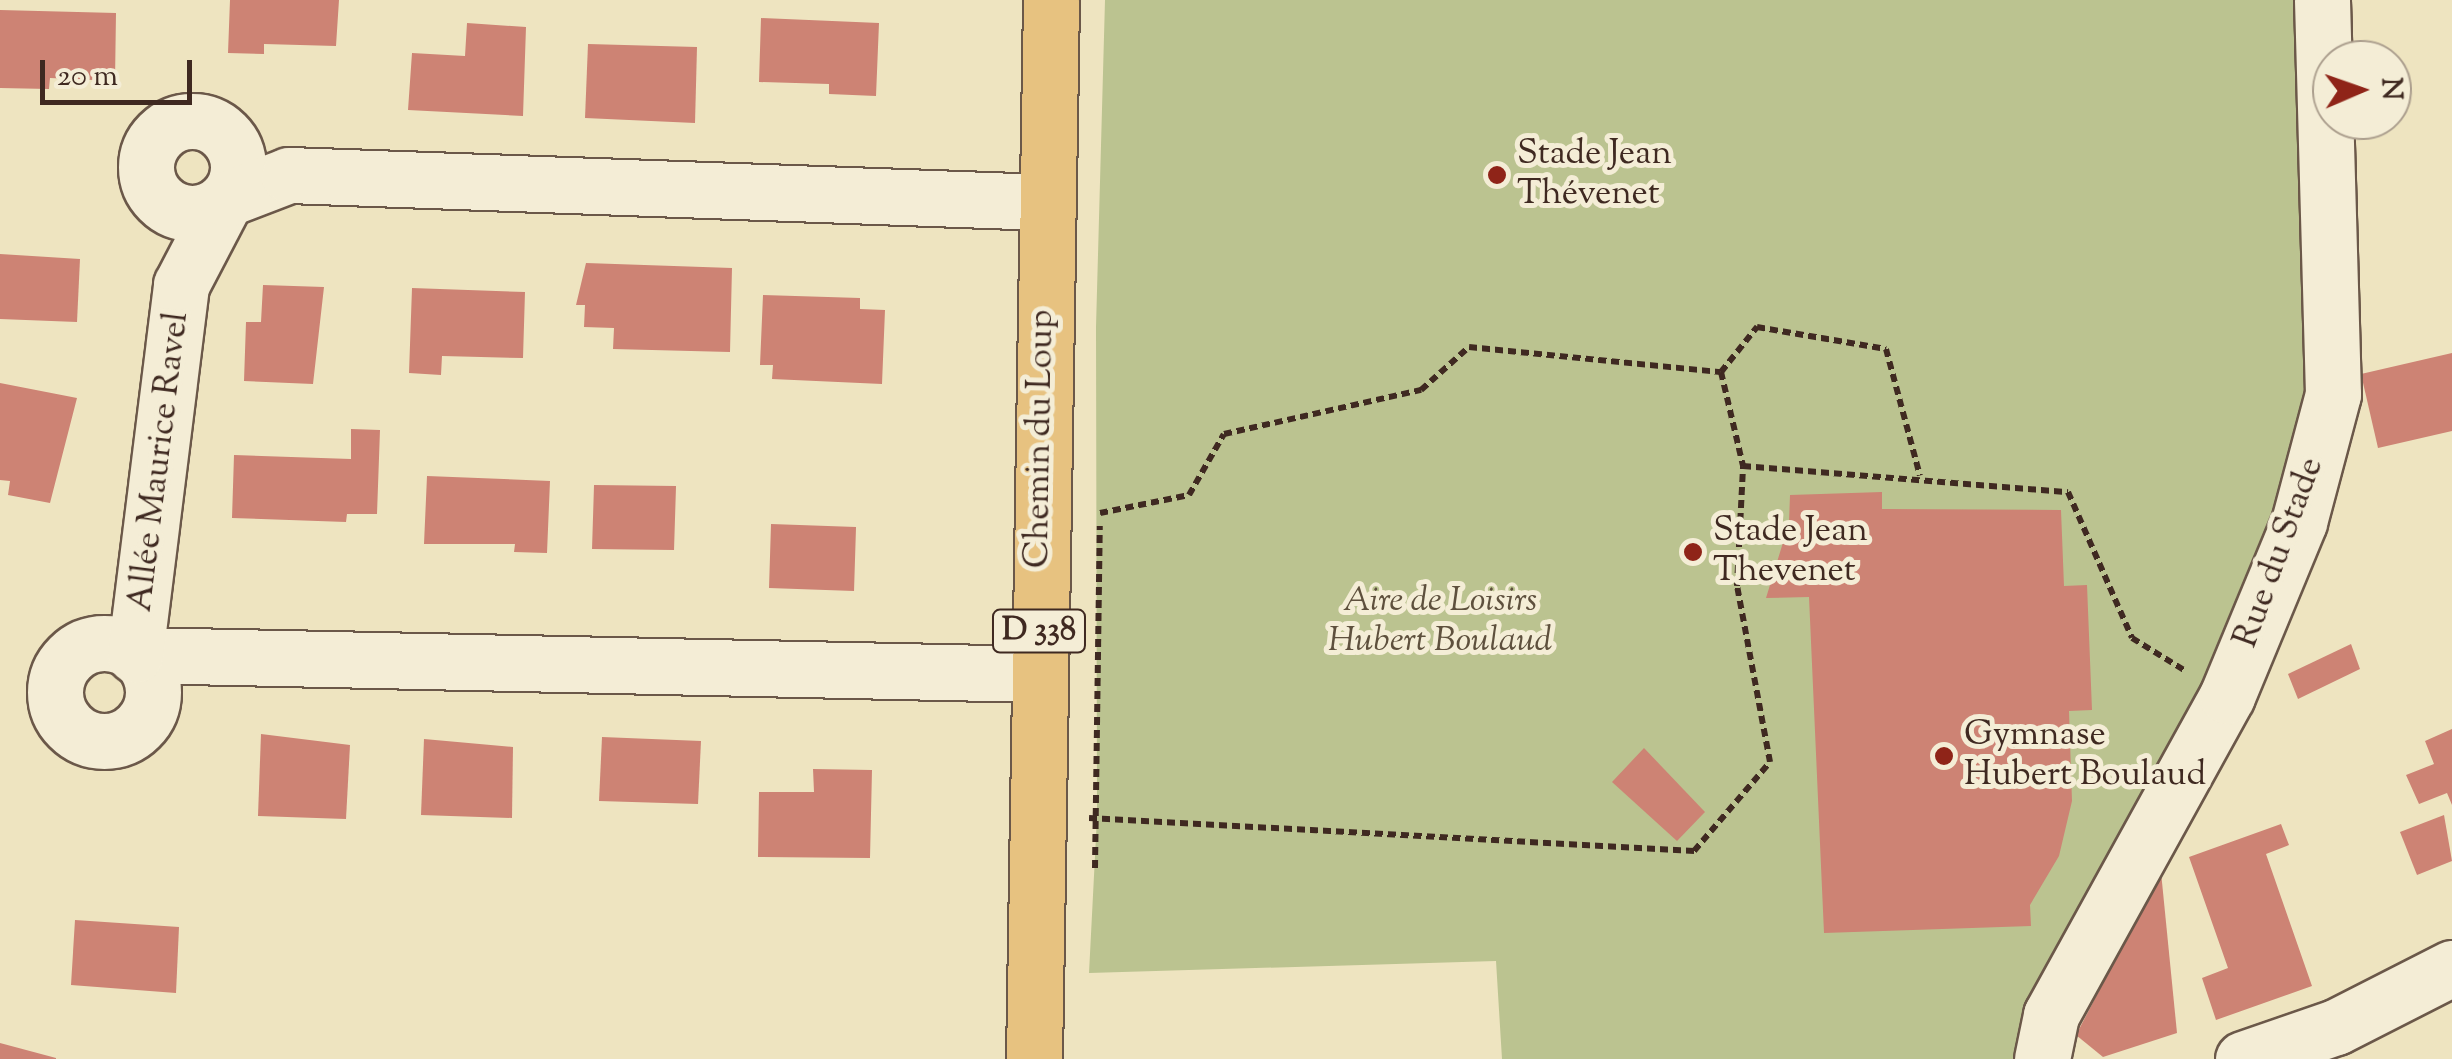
<!DOCTYPE html>
<html>
<head>
<meta charset="utf-8">
<style>
	body { margin:0 }
	#map { position:relative; width:2452px; height:1059px; overflow:hidden; background:#eee4c0; font-family:"Sorts Mill Goudy",serif }
	div>[style] { position:absolute }
	.green>* { inset:0; background:#bbc390 }
	.building>* { inset:0; background:#cd8374 }
	.path>* { height:6px; margin-top:-3px; transform-origin:0; background:repeating-linear-gradient(90deg,#3f2921 0 8px,transparent 0 13px) }
	.roads { filter:drop-shadow(2px 0 #6b5849) drop-shadow(-2px 0 #6b5849) drop-shadow(0 2px #6b5849) drop-shadow(0 -2px #6b5849) }
	.street>* { height:55px; margin:-27.5px; padding:0 27.5px; transform-origin:27.5px; border-radius:27.5px; background:#f4edd6 }
	.street>.ring { margin:-27.5px; padding:0; box-sizing:content-box; background:none; border:55px solid #f4edd6; border-radius:50% }
	.primary>* { height:55px; margin:-27.5px; padding:0 27.5px; transform-origin:27.5px; border-radius:27.5px; background:#e7c280 }
	.dots>* { width:28px; height:28px; translate:-50% -50%; box-sizing:border-box; border:5px solid #f4edd6; border-radius:50% }
	span { translate:-50% -50%; white-space:nowrap; text-align:center; line-height:1.15; -webkit-text-stroke:10px #f4edd6; paint-order:stroke }
	.shield-label span { padding:2px 8px; background:#f4edd6; border:2px solid; border-radius:8px; -webkit-text-stroke-width:0 }
	.shield-label { font-size:32px; color:#3f2921; font-weight:700 }
	.poi-label { font-size:35px; color:#3f2921 }
	.left { translate:0 -50%; text-align:left }
	.street-label { font-size:35px; color:#3f2921 }
	.park-label { font-size:35px; color:#5e503d; font-style:italic }
	.north { position:absolute; left:2312px; top:40px; width:100px; height:100px; box-sizing:border-box; background:#f4edd6; border:2px solid #ac9f8e; border-radius:50%; rotate:88deg; font-size:28px; font-weight:700; line-height:40px; text-align:center; color:#3f2921 }
	.north::after { content:''; display:block; margin:auto; width:35px; height:45px; background:#8f2418; clip-path:polygon(50% 0,100% 100%,50% 72%,0 100%) }
	.scale { position:absolute; left:40px; top:60px; width:152px; height:45px; box-sizing:border-box; border:5px solid #3f2921; border-top:0; padding-left:12px; font-size:30px; line-height:35px; white-space:nowrap; color:#3f2921; -webkit-text-stroke:8px #f4edd6; paint-order:stroke }
</style>
</head>
<body>
<div id="map">
	<div class="green">
		<i style="clip-path:polygon(1105px 0,2322px 0,2333px 394px,2042px 1059px,1502px 1059px,1496px 961px,1089px 973px,1097px 817px,1096px 327px)"></i>
	</div>
	<div class="building">
		<i style="clip-path:polygon(230px 0,339px 0,336px 46px,264px 44px,264px 54px,228px 53px)"></i>
		<i style="clip-path:polygon(0 10px,116px 13px,115px 81px,50px 78px,49px 89px,0 88px)"></i>
		<i style="clip-path:polygon(761px 18px,879px 23px,876px 96px,829px 94px,829px 84px,759px 82px)"></i>
		<i style="clip-path:polygon(467px 23px,526px 27px,523px 116px,408px 110px,412px 53px,465px 56px)"></i>
		<i style="clip-path:polygon(588px 44px,697px 47px,695px 123px,585px 118px)"></i>
		<i style="clip-path:polygon(0 254px,80px 259px,77px 322px,0 319px)"></i>
		<i style="clip-path:polygon(586px 263px,732px 268px,730px 352px,613px 349px,614px 328px,584px 327px,585px 305px,576px 305px)"></i>
		<i style="clip-path:polygon(263px 285px,324px 287px,313px 384px,244px 381px,246px 322px,261px 322px)"></i>
		<i style="clip-path:polygon(412px 288px,525px 292px,523px 358px,442px 356px,441px 375px,409px 373px)"></i>
		<i style="clip-path:polygon(763px 295px,860px 298px,860px 309px,885px 310px,882px 384px,772px 379px,773px 365px,760px 365px)"></i>
		<i style="clip-path:polygon(2452px 353px,2452px 431px,2378px 448px,2361px 374px)"></i>
		<i style="clip-path:polygon(0 383px,77px 398px,50px 503px,8px 495px,10px 481px,0 480px)"></i>
		<i style="clip-path:polygon(351px 429px,380px 430px,377px 514px,347px 514px,346px 522px,232px 518px,234px 455px,351px 459px)"></i>
		<i style="clip-path:polygon(427px 476px,550px 481px,547px 553px,514px 552px,515px 544px,424px 544px)"></i>
		<i style="clip-path:polygon(594px 485px,676px 486px,674px 550px,592px 549px)"></i>
		<i style="clip-path:polygon(1882px 492px,1882px 509px,2061px 510px,2064px 586px,2087px 585px,2092px 710px,2069px 711px,2072px 801px,2059px 856px,2030px 905px,2031px 926px,1824px 933px,1809px 597px,1766px 598px,1789px 523px,1790px 495px)"></i>
		<i style="clip-path:polygon(771px 524px,856px 527px,854px 591px,769px 588px)"></i>
		<i style="clip-path:polygon(2351px 644px,2360px 669px,2298px 699px,2288px 674px)"></i>
		<i style="clip-path:polygon(2452px 729px,2452px 805px,2447px 793px,2419px 804px,2406px 775px,2434px 764px,2425px 741px)"></i>
		<i style="clip-path:polygon(261px 734px,350px 745px,346px 819px,258px 816px)"></i>
		<i style="clip-path:polygon(602px 737px,701px 741px,698px 804px,599px 801px)"></i>
		<i style="clip-path:polygon(424px 739px,513px 747px,512px 818px,421px 815px)"></i>
		<i style="clip-path:polygon(1644px 748px,1705px 812px,1677px 841px,1612px 782px)"></i>
		<i style="clip-path:polygon(813px 769px,872px 770px,870px 858px,758px 857px,759px 792px,814px 792px)"></i>
		<i style="clip-path:polygon(2444px 815px,2452px 861px,2417px 875px,2400px 832px)"></i>
		<i style="clip-path:polygon(2281px 824px,2289px 845px,2266px 854px,2312px 986px,2216px 1020px,2202px 978px,2228px 968px,2189px 857px)"></i>
		<i style="clip-path:polygon(2161px 872px,2177px 1033px,2103px 1057px,2076px 1035px)"></i>
		<i style="clip-path:polygon(75px 920px,179px 927px,176px 993px,71px 985px)"></i>
		<i style="clip-path:polygon(0 1043px,56px 1058px,56px 1059px,0 1059px)"></i>
	</div>
	<div class="path">
		<i style="left:1721px;top:372px;width:58px;rotate:-51.3deg"></i>
		<i style="left:1757px;top:327px;width:131px;rotate:9.7deg"></i>
		<i style="left:1886px;top:349px;width:131px;rotate:75deg"></i>
		<i style="left:1100px;top:513px;width:91px;rotate:-11.4deg"></i>
		<i style="left:1189px;top:495px;width:70px;rotate:-60.2deg"></i>
		<i style="left:1224px;top:434px;width:202px;rotate:-12.6deg"></i>
		<i style="left:1421px;top:390px;width:64px;rotate:-41.9deg"></i>
		<i style="left:1469px;top:347px;width:253px;rotate:5.7deg"></i>
		<i style="left:1721px;top:372px;width:97px;rotate:76.8deg"></i>
		<i style="left:1089px;top:818px;width:606px;rotate:3.12deg"></i>
		<i style="left:1694px;top:851px;width:117px;rotate:-49.5deg"></i>
		<i style="left:1770px;top:762px;width:179px;rotate:-100.6deg"></i>
		<i style="left:1737px;top:586px;width:120px;rotate:-87.1deg"></i>
		<i style="left:1743px;top:466px;width:326px;rotate:4.6deg"></i>
		<i style="left:2068px;top:492px;width:159px;rotate:66.3deg"></i>
		<i style="left:2132px;top:638px;width:61px;rotate:31.6deg"></i>
		<i style="left:1095px;top:868px;width:342px;rotate:-89.2deg"></i>
	</div>
	<div class="roads">
		<div class="street">
			<i class="ring" style="left:146px;top:121px;width:37px;height:37px"></i>
			<i class="ring" style="left:55px;top:643px;width:43px;height:43px"></i>
			<i style="left:1038px;top:674px;width:903px;rotate:-178.79deg"></i>
			<i style="left:135px;top:655px;width:373px;rotate:-82.9deg"></i>
			<i style="left:181px;top:285px;width:97px;rotate:-62.4deg"></i>
			<i style="left:226px;top:199px;width:67px;rotate:-20.9deg"></i>
			<i style="left:289px;top:175px;width:755px;rotate:2.05deg"></i>
			<i style="left:2042px;top:1059px;width:45px;rotate:-78.4deg"></i>
			<i style="left:2051px;top:1015px;width:364px;rotate:-61.1deg"></i>
			<i style="left:2227px;top:696px;width:188px;rotate:-67.5deg"></i>
			<i style="left:2299px;top:522px;width:132px;rotate:-75.1deg"></i>
			<i style="left:2333px;top:394px;width:394px;rotate:-91.6deg"></i>
			<i style="left:2243px;top:1059px;width:98px;rotate:-19deg"></i>
			<i style="left:2336px;top:1027px;width:130px;rotate:-27deg"></i>
		</div>
		<div class="primary">
			<i style="left:1034px;top:1059px;width:1059px;rotate:-89.08deg"></i>
		</div>
	</div>
	<div class="dots">
		<i style="left:1497px;top:175px;background:#8f2418"></i>
		<i style="left:1693px;top:552px;background:#8f2418"></i>
		<i style="left:1944px;top:756px;background:#8f2418"></i>
	</div>
	<div class="shield-label">
		<span style="left:1039px;top:631px">D 338</span>
	</div>
	<div class="poi-label">
		<span class="left" style="left:1517px;top:175px">Stade Jean<br>Thévenet</span>
		<span class="left" style="left:1713px;top:552px">Stade Jean<br>Thevenet</span>
		<span class="left" style="left:1964px;top:756px">Gymnase<br>Hubert Boulaud</span>
	</div>
	<div class="street-label">
		<span style="left:1041px;top:439px;rotate:-89deg">Chemin du Loup</span>
		<span style="left:160px;top:462px;rotate:-83deg">Allée Maurice Ravel</span>
		<span style="left:2280px;top:553px;rotate:-70deg">Rue du Stade</span>
	</div>
	<div class="park-label">
		<span style="left:1440px;top:622px">Aire de Loisirs<br>Hubert Boulaud</span>
	</div>
	<div class="north">N</div>
	<div class="scale">20 m</div>
</div>
</body>
</html>
